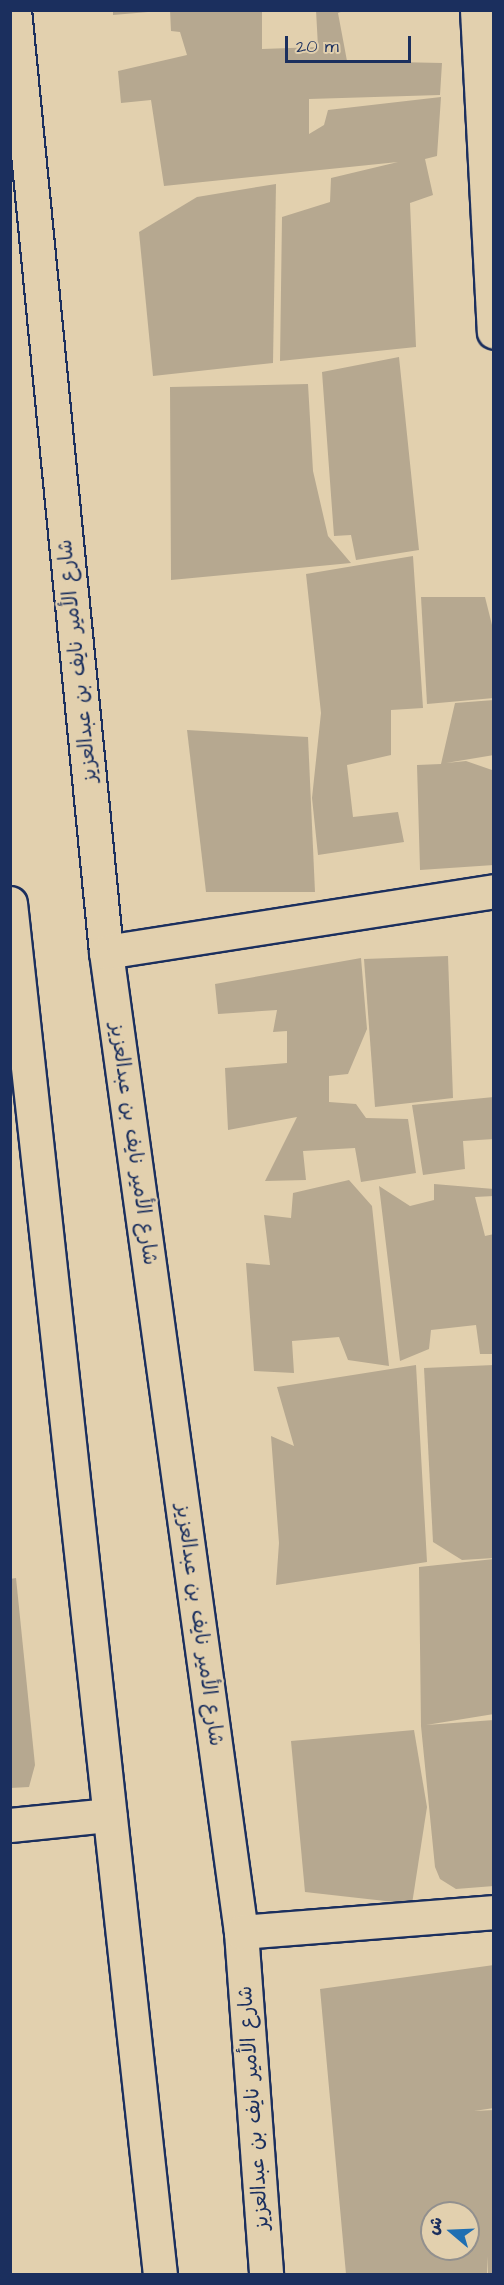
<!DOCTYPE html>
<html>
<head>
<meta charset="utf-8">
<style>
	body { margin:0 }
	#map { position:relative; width:504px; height:2285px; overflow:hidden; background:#e2d0ae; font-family:"Architects Daughter","Playpen Sans Arabic",sans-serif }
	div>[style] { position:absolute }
	.building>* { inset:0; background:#b6a890 }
	.roads { filter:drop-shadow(2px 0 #1b2f5e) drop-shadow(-2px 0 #1b2f5e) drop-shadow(0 2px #1b2f5e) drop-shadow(0 -2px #1b2f5e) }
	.minor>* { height:33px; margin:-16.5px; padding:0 16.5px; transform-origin:16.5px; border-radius:16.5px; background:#e2d0ae }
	span { translate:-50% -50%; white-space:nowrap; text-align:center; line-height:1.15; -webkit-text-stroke:5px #e2d0ae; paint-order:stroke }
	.street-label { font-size:20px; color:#1b2f5e }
	.frame { position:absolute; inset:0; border:12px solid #1b2f5e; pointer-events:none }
	.north { position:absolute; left:420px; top:2201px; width:60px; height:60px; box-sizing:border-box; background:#e2d0ae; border:2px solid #92908e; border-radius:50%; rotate:289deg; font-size:16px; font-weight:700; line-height:24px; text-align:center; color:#1b2f5e }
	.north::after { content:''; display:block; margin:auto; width:21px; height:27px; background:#1f6fb2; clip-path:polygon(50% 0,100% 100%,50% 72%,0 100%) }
	.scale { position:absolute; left:285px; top:36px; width:126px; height:27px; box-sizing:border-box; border:3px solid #1b2f5e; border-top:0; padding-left:8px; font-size:18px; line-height:21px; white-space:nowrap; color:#1b2f5e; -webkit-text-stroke:4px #e2d0ae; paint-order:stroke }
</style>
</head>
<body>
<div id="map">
	<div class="building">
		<i style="clip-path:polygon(113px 10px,148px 10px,148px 12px,113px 15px)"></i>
		<i style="clip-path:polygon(170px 10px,262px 10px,262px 49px,318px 47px,316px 10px,346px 10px,338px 13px,347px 61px,442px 63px,440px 95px,309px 99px,309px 134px,324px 125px,328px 110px,441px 97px,437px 156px,425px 159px,433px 195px,410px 203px,416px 347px,280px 361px,282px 217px,330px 202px,331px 178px,398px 162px,164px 186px,151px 100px,121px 103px,118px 71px,187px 55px,180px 32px,171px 31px)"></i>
		<i style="clip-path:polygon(276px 184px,273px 363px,153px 376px,139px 232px,197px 197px)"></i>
		<i style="clip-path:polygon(399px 357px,419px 550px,356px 560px,351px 535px,334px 536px,322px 372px)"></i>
		<i style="clip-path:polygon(308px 384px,313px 471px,328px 536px,351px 563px,171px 580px,170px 387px)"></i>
		<i style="clip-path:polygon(413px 556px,423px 708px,391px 710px,391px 755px,347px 765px,353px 817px,398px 812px,404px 842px,318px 855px,312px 798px,321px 713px,306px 574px)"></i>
		<i style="clip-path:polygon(421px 597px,485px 597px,494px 633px,494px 698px,427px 704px)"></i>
		<i style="clip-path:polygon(494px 700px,494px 755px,446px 763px,466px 761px,492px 770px,494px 865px,420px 870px,417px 765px,441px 764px,455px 703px)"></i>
		<i style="clip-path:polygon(187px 730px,308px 737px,315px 892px,206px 892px)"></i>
		<i style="clip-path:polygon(448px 956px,453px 1098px,375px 1107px,364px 959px)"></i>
		<i style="clip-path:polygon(361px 958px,367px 1029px,348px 1074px,329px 1076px,329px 1102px,356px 1104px,366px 1118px,408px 1119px,416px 1173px,361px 1182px,355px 1148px,303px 1151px,306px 1180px,265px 1181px,297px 1117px,228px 1130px,225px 1068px,287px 1063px,287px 1031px,273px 1032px,277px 1010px,218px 1014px,215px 984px)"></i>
		<i style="clip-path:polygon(494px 1097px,494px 1139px,463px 1141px,465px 1169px,423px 1175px,412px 1105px)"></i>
		<i style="clip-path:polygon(349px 1180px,372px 1206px,389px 1366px,348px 1360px,339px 1337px,292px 1341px,294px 1373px,254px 1371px,246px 1263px,270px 1265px,264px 1215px,291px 1218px,293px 1193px)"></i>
		<i style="clip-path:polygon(434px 1184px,494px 1189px,494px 1196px,475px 1197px,485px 1236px,494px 1234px,494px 1354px,480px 1354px,476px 1325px,431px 1330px,429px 1349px,400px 1361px,379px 1186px,410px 1206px,434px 1200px)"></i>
		<i style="clip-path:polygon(416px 1365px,427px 1562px,276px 1585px,279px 1543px,271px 1436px,294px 1446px,277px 1387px)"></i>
		<i style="clip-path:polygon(494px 1365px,494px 1558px,462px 1560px,433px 1542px,424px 1368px)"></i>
		<i style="clip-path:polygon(494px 1559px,494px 1714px,426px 1725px,494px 1720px,494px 1886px,456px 1889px,440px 1879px,435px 1867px,421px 1726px,419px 1567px)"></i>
		<i style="clip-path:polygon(16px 1578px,35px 1765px,29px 1787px,10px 1788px,10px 1579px)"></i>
		<i style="clip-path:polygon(414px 1730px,427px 1807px,412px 1904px,305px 1892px,291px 1741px)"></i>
		<i style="clip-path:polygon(evenodd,494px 1965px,494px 2108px,474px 2111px,494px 2110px,494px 2274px,488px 2274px,487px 2256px,487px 2274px,346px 2274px,320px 1989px,494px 1965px,432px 2213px,468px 2213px,468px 2249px,432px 2249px,432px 2213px)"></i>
	</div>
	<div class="roads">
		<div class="minor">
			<i style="left:14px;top:10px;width:946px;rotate:84.42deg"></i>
			<i style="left:106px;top:952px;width:989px;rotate:82.16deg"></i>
			<i style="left:241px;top:1932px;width:343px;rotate:85.8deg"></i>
			<i style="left:477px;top:10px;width:322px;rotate:87deg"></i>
			<i style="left:10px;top:903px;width:1379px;rotate:83.76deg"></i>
			<i style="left:106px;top:952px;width:393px;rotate:-8.9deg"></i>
			<i style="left:10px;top:1825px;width:100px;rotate:-5.8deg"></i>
			<i style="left:241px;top:1932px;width:254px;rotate:-4.5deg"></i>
		</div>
	</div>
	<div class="street-label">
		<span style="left:78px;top:661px;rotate:-96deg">شارع الأمير نايف بن عبدالعزيز</span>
		<span style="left:133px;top:1144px;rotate:82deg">شارع الأمير نايف بن عبدالعزيز</span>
		<span style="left:199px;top:1625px;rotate:82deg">شارع الأمير نايف بن عبدالعزيز</span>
		<span style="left:254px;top:2108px;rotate:-94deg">شارع الأمير نايف بن عبدالعزيز</span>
	</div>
	<div class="frame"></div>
	<div class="north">ش</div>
	<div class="scale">20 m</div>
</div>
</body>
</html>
